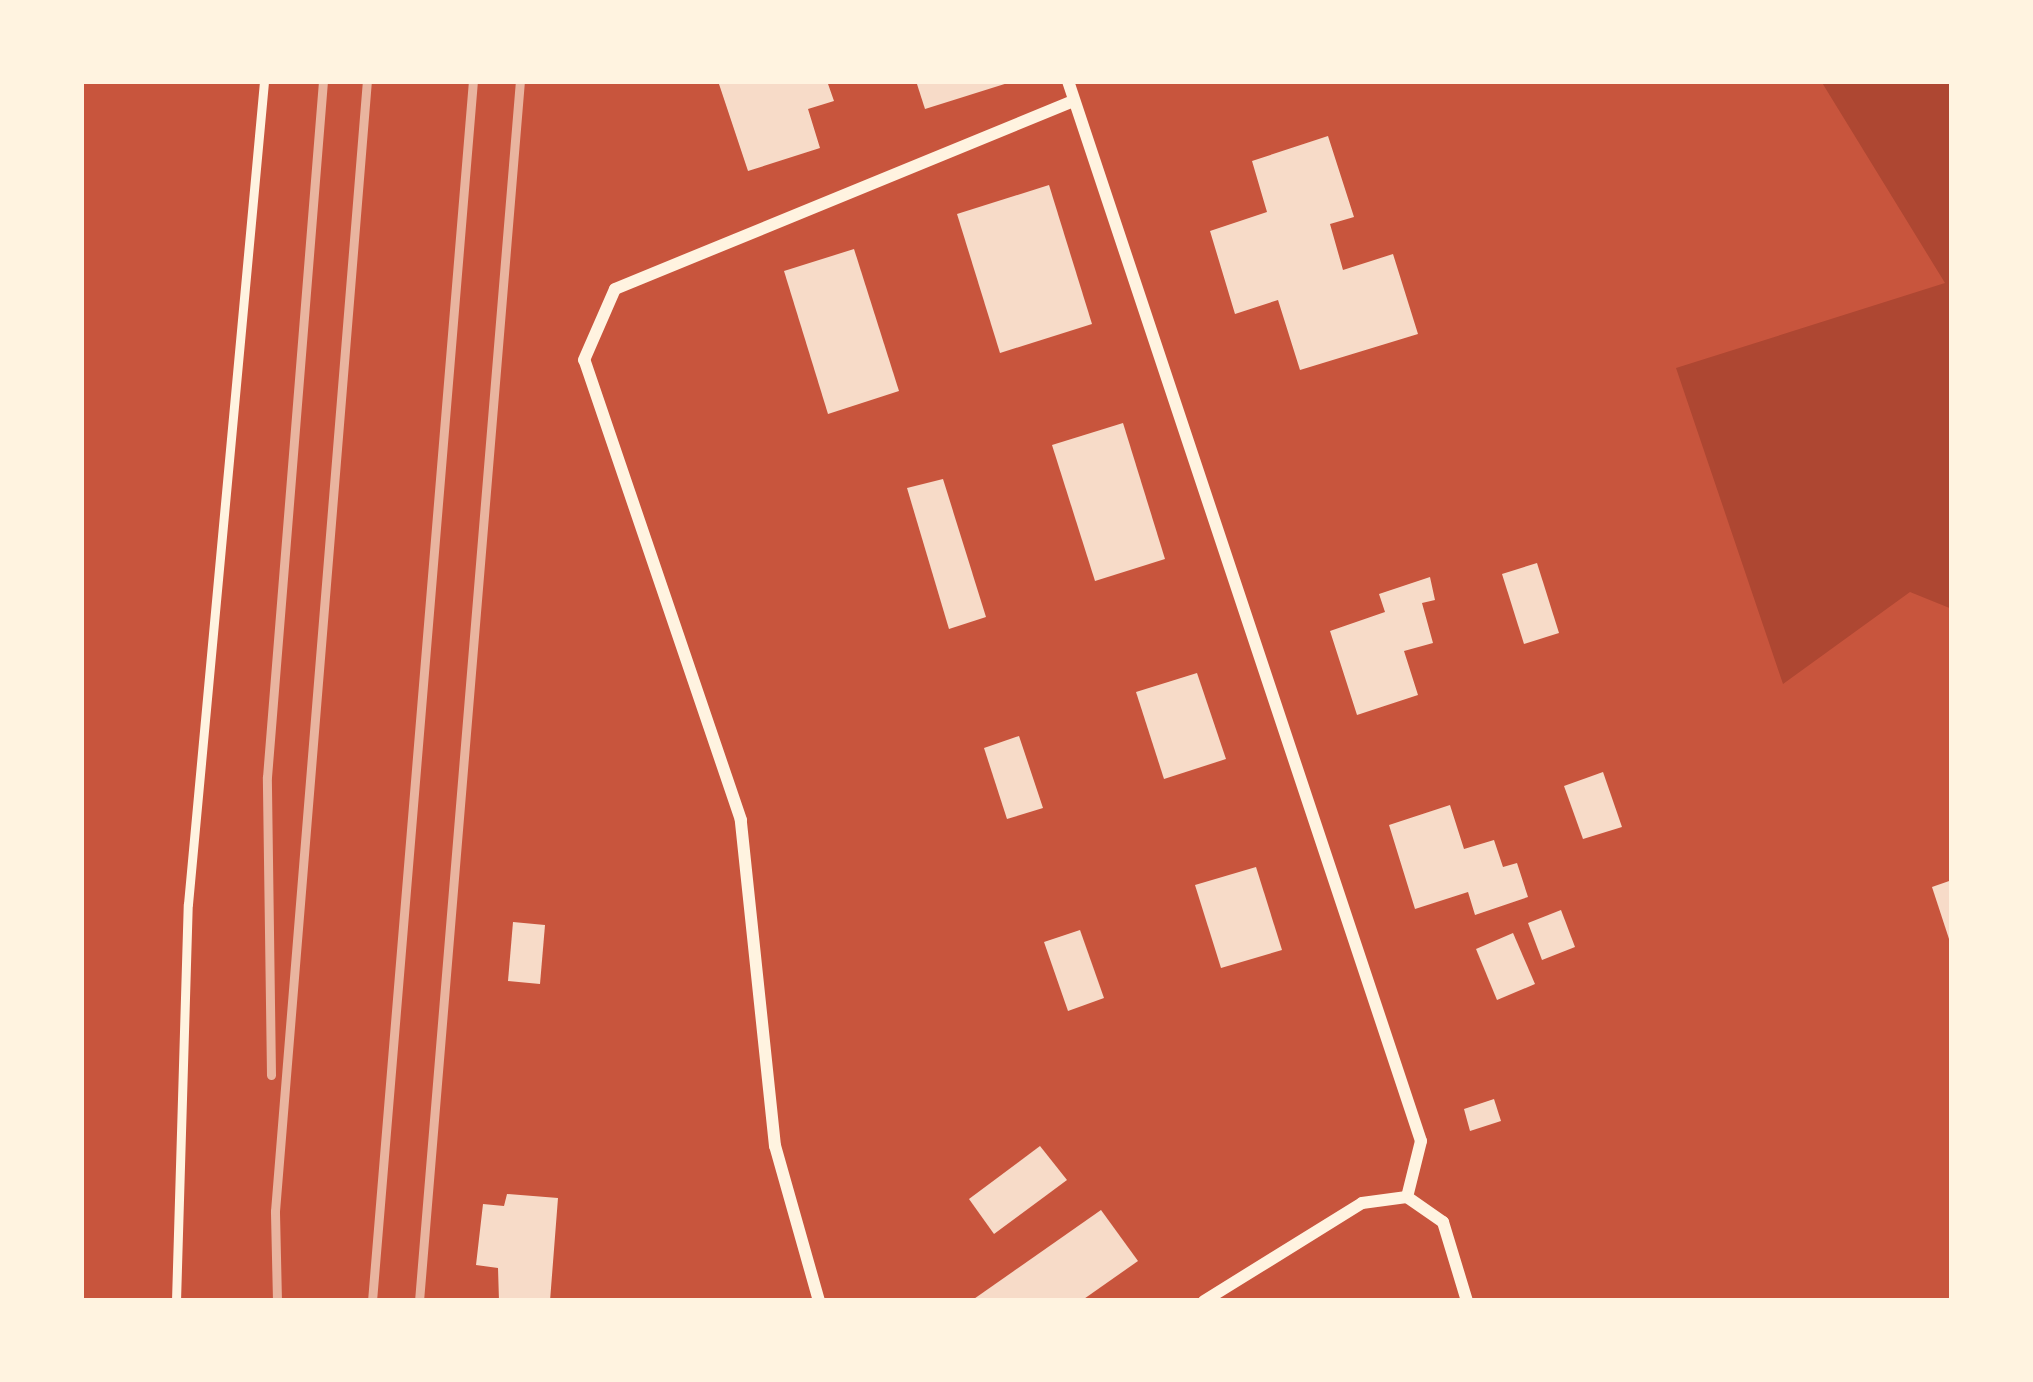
<!DOCTYPE html>
<html>
<head>
<meta charset="utf-8">
<style>
	body { margin:0 }
	#map { position:relative; width:2033px; height:1382px; overflow:hidden; background:#c8553d; font-family:Mulish,sans-serif }
	div>[style] { position:absolute }
	.green>* { inset:0; background:#ae4732 }
	.building>* { inset:0; background:#f7dbc8 }
	.service>* { height:9px; margin:-4.5px; padding:0 4.5px; transform-origin:4.5px; border-radius:4.5px; background:#fff3e0 }
	.minor>* { height:12px; margin:-6px; padding:0 6px; transform-origin:6px; border-radius:6px; background:#fff3e0 }
	.rail>* { height:9px; margin:-4.5px; padding:0 4.5px; transform-origin:4.5px; border-radius:4.5px; background:#e9b49f }
	span { translate:-50% -50%; white-space:nowrap; text-align:center; line-height:1.15; -webkit-text-stroke:10px #fff3e0; paint-order:stroke }
	.frame { position:absolute; inset:0; border:84px solid #fff3e0; pointer-events:none }
</style>
</head>
<body>
<div id="map">
	<div class="green">
		<i style="clip-path:polygon(1821px 81px,1952px 81px,1952px 609px,1910px 592px,1783px 684px,1676px 368px,1945px 283px)"></i>
	</div>
	<div class="building">
		<i style="clip-path:polygon(718px 81px,827px 81px,834px 101px,808px 109px,820px 148px,748px 171px)"></i>
		<i style="clip-path:polygon(916px 81px,1011px 81px,1011px 82px,925px 109px)"></i>
		<i style="clip-path:polygon(1328px 136px,1354px 217px,1330px 224px,1343px 270px,1393px 254px,1418px 334px,1300px 370px,1278px 300px,1235px 314px,1210px 231px,1267px 212px,1252px 161px)"></i>
		<i style="clip-path:polygon(1049px 185px,1092px 324px,1000px 353px,957px 214px)"></i>
		<i style="clip-path:polygon(854px 249px,899px 391px,828px 414px,784px 271px)"></i>
		<i style="clip-path:polygon(1123px 423px,1165px 559px,1095px 581px,1052px 445px)"></i>
		<i style="clip-path:polygon(943px 479px,986px 617px,949px 629px,907px 488px)"></i>
		<i style="clip-path:polygon(1537px 563px,1559px 633px,1524px 644px,1502px 574px)"></i>
		<i style="clip-path:polygon(1430px 577px,1435px 600px,1422px 603px,1433px 643px,1404px 651px,1418px 695px,1357px 715px,1330px 631px,1385px 612px,1379px 594px)"></i>
		<i style="clip-path:polygon(1197px 673px,1226px 759px,1164px 779px,1136px 692px)"></i>
		<i style="clip-path:polygon(1019px 736px,1043px 808px,1007px 819px,984px 748px)"></i>
		<i style="clip-path:polygon(1603px 772px,1622px 827px,1583px 839px,1564px 786px)"></i>
		<i style="clip-path:polygon(1450px 805px,1464px 849px,1494px 840px,1503px 867px,1517px 863px,1528px 897px,1475px 915px,1468px 892px,1415px 909px,1389px 825px)"></i>
		<i style="clip-path:polygon(1256px 867px,1282px 950px,1221px 968px,1195px 885px)"></i>
		<i style="clip-path:polygon(1952px 880px,1952px 945px,1951px 945px,1932px 887px)"></i>
		<i style="clip-path:polygon(1561px 910px,1575px 947px,1542px 960px,1528px 923px)"></i>
		<i style="clip-path:polygon(513px 922px,545px 925px,540px 984px,508px 981px)"></i>
		<i style="clip-path:polygon(1080px 930px,1104px 998px,1068px 1011px,1044px 942px)"></i>
		<i style="clip-path:polygon(1513px 933px,1535px 984px,1497px 1000px,1476px 949px)"></i>
		<i style="clip-path:polygon(1494px 1099px,1501px 1121px,1470px 1131px,1464px 1109px)"></i>
		<i style="clip-path:polygon(1040px 1146px,1067px 1180px,994px 1234px,969px 1199px)"></i>
		<i style="clip-path:polygon(507px 1194px,558px 1198px,550px 1301px,499px 1301px,498px 1268px,476px 1265px,483px 1204px,504px 1206px)"></i>
		<i style="clip-path:polygon(1101px 1210px,1138px 1261px,1081px 1301px,971px 1301px)"></i>
	</div>
	<div class="service">
		<i style="left:176px;top:1301px;width:397px;rotate:-88.3deg"></i>
		<i style="left:188px;top:904px;width:827px;rotate:-84.72deg"></i>
	</div>
	<div class="minor">
		<i style="left:1068px;top:81px;width:1117px;rotate:71.58deg"></i>
		<i style="left:1421px;top:1141px;width:58px;rotate:104deg"></i>
		<i style="left:819px;top:1301px;width:161px;rotate:-105.8deg"></i>
		<i style="left:775px;top:1146px;width:328px;rotate:-96deg"></i>
		<i style="left:741px;top:820px;width:486px;rotate:-108.8deg"></i>
		<i style="left:584px;top:360px;width:77px;rotate:-66.4deg"></i>
		<i style="left:615px;top:289px;width:495px;rotate:-22.3deg"></i>
		<i style="left:1204px;top:1301px;width:186px;rotate:-31.8deg"></i>
		<i style="left:1362px;top:1203px;width:45px;rotate:-7.6deg"></i>
		<i style="left:1407px;top:1197px;width:44px;rotate:34.8deg"></i>
		<i style="left:1443px;top:1222px;width:83px;rotate:73.1deg"></i>
	</div>
	<div class="rail">
		<i style="left:271px;top:1075px;width:298px;rotate:-90.8deg"></i>
		<i style="left:267px;top:777px;width:698px;rotate:-85.4deg"></i>
		<i style="left:277px;top:1301px;width:90px;rotate:-91.3deg"></i>
		<i style="left:275px;top:1211px;width:1134px;rotate:-85.35deg"></i>
		<i style="left:372px;top:1301px;width:1224px;rotate:-85.27deg"></i>
		<i style="left:419px;top:1301px;width:1224px;rotate:-85.27deg"></i>
	</div>
	<div class="frame"></div>
</div>
</body>
</html>
